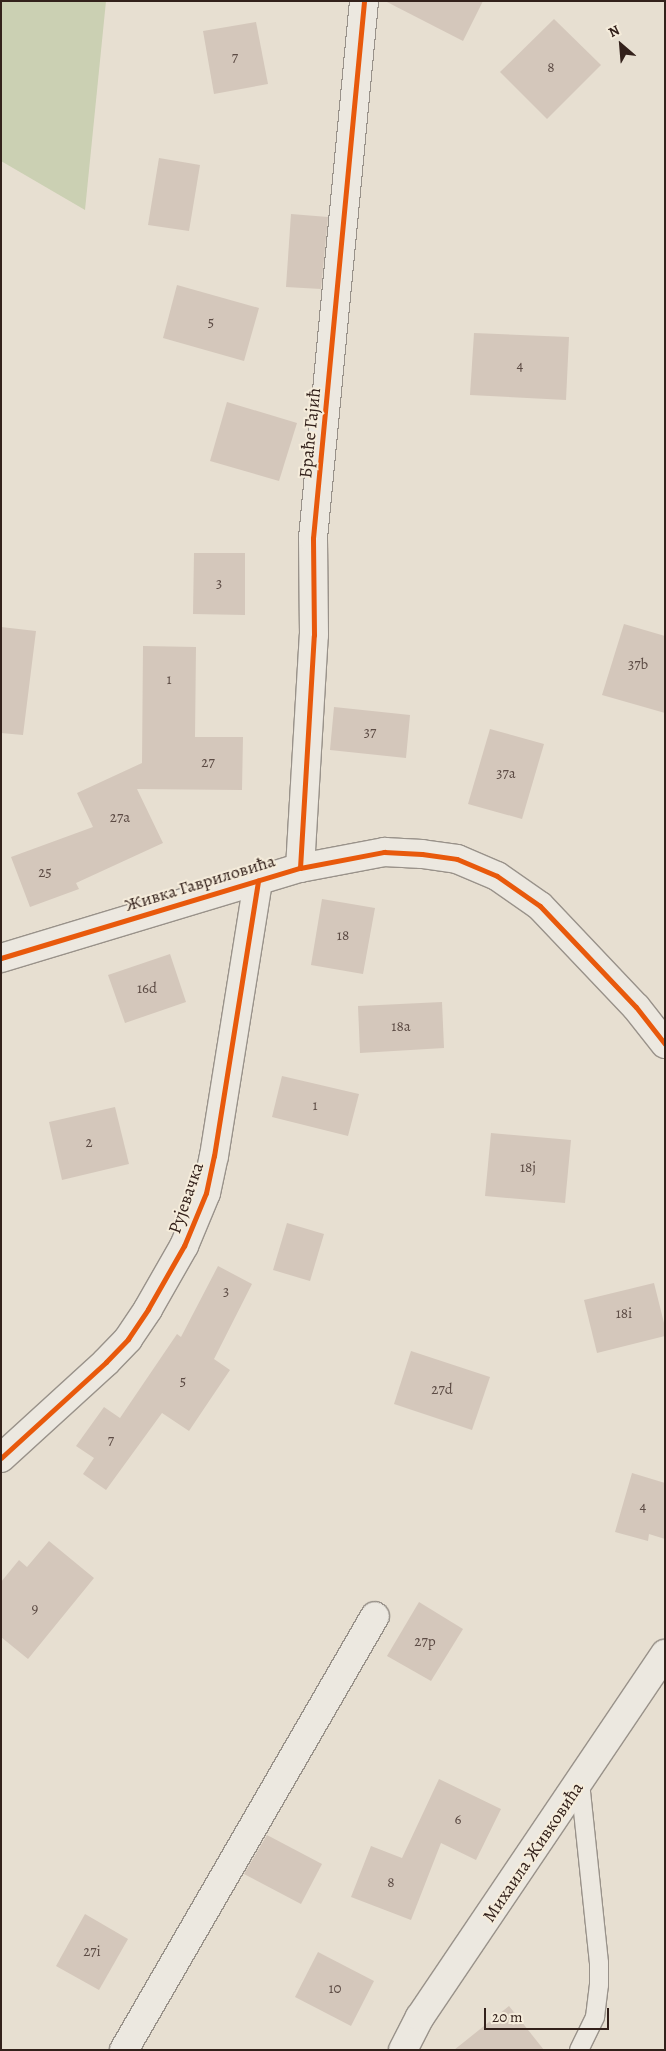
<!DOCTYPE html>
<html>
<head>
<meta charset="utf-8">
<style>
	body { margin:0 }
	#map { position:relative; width:666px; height:2051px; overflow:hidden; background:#e7dfd1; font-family:Alegreya,serif }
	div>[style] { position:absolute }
	.green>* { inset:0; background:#cbd0b3 }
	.building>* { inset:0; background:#d4c7bb }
	.roads { filter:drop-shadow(1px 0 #99928a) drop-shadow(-1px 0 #99928a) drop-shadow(0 1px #99928a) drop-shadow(0 -1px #99928a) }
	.service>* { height:18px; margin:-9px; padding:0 9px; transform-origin:9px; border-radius:9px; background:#ece8e0 }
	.minor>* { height:28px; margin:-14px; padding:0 14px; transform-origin:14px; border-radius:14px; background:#ece8e0 }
	.cycleway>* { height:5px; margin:-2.5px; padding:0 2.5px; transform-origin:2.5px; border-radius:2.5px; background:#e8590c }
	span { translate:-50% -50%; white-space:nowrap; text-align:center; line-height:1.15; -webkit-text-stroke:4px #f5ecdb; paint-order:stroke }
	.number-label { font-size:15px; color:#5c4b44 }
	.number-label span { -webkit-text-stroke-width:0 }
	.street-label { font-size:18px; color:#33211b }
	.frame { position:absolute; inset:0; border:2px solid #33211b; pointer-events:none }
	.north { position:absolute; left:596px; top:20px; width:50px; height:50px; -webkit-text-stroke:4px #f5ecdb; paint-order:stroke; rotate:333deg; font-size:14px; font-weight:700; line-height:20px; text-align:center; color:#33211b }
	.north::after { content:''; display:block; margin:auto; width:18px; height:22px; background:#33211b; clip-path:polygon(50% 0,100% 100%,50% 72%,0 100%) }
	.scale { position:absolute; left:484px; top:2008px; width:125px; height:22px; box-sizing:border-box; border:2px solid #33211b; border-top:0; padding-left:6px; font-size:15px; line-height:18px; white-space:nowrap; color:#33211b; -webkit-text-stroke:4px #f5ecdb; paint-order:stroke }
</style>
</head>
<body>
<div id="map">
	<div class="green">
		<i style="clip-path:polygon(1px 1px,106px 1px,85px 210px,1px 161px)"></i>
	</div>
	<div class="building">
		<i style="clip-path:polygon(385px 1px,483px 1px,463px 41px)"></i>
		<i style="clip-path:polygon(554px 19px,601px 65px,547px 119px,500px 72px)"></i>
		<i style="clip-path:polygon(256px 22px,268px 84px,214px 94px,203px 31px)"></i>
		<i style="clip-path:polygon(159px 158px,200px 165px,189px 231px,148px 225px)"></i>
		<i style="clip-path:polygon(291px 214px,328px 217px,321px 289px,286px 287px)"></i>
		<i style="clip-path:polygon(177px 285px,259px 308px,244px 361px,163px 338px)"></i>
		<i style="clip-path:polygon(474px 333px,569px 337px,566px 400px,470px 395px)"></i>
		<i style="clip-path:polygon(227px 402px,297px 423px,279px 481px,210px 461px)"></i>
		<i style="clip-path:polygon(194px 553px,245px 553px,245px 615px,193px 614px)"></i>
		<i style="clip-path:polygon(624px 624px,665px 636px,665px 713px,602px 695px)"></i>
		<i style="clip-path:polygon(1px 627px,36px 631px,23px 735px,1px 733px)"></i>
		<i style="clip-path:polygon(143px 646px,196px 647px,195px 737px,243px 737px,242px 790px,137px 789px,163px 843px,76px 883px,79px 889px,30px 907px,11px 857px,93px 827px,77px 793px,142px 763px)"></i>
		<i style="clip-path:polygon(334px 707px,410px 715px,406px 758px,330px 750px)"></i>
		<i style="clip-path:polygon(490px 729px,544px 744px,522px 819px,468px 804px)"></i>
		<i style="clip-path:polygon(322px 899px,375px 908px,363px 974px,311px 965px)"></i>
		<i style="clip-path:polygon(170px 954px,186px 1002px,125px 1023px,108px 975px)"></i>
		<i style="clip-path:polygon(442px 1002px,444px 1048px,360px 1053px,358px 1006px)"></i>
		<i style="clip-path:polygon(282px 1076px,359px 1094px,348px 1136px,272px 1117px)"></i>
		<i style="clip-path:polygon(115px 1107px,129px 1164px,62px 1180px,49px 1122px)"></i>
		<i style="clip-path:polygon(491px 1133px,571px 1140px,565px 1203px,485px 1196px)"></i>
		<i style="clip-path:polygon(287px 1223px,324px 1234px,310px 1281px,273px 1270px)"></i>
		<i style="clip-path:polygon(218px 1266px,252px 1284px,214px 1359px,230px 1370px,189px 1431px,162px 1413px,106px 1490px,83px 1474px,94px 1458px,76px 1446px,104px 1407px,120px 1418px,177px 1334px,181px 1337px)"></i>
		<i style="clip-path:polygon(654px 1283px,665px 1327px,665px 1336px,597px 1353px,584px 1300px)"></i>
		<i style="clip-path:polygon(411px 1351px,490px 1377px,472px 1430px,394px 1404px)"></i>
		<i style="clip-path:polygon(632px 1473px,665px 1483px,665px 1539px,649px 1534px,648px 1541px,615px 1532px)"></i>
		<i style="clip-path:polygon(49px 1541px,94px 1578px,28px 1659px,1px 1637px,1px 1582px,19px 1560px,27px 1567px)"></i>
		<i style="clip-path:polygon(419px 1602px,463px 1629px,431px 1681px,387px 1656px)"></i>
		<i style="clip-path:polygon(439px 1779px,501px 1809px,476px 1860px,441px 1843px,411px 1920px,351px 1897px,371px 1846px,402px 1858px)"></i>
		<i style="clip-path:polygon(267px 1835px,322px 1864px,301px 1904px,244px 1874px)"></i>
		<i style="clip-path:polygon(85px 1914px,128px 1939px,99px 1990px,56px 1966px)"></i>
		<i style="clip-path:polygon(318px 1952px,374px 1981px,351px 2026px,295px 1997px)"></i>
		<i style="clip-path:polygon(509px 2006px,544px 2050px,454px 2050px)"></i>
	</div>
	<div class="roads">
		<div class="service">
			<i style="left:579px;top:2050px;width:37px;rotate:-64deg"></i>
			<i style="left:595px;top:2017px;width:32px;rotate:-83deg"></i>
			<i style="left:599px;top:1985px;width:22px;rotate:-90deg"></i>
			<i style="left:599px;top:1963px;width:181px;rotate:-96deg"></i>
		</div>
		<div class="minor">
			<i style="left:300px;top:868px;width:233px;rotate:-86.6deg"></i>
			<i style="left:314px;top:635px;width:97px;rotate:-90.6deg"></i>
			<i style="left:313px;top:538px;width:539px;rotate:-84.57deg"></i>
			<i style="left:1px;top:958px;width:312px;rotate:-16.8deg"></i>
			<i style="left:300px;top:868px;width:86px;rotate:-10.8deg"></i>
			<i style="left:384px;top:852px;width:38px;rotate:3deg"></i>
			<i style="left:422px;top:854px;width:35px;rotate:8deg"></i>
			<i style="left:457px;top:859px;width:43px;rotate:23deg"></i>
			<i style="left:497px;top:876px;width:52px;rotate:34.9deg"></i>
			<i style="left:540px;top:906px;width:139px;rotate:46.5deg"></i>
			<i style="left:636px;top:1007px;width:47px;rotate:51.9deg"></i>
			<i style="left:1px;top:1458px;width:142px;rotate:-42.4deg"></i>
			<i style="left:106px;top:1362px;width:32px;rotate:-46deg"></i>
			<i style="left:128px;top:1339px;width:36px;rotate:-56deg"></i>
			<i style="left:148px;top:1309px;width:73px;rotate:-60.3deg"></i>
			<i style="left:184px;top:1246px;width:57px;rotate:-67.5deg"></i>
			<i style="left:206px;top:1193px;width:38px;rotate:-78deg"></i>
			<i style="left:214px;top:1156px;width:279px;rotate:-80.9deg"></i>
			<i style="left:124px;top:2050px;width:501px;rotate:-59.96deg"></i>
			<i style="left:403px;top:2050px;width:37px;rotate:-63deg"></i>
			<i style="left:420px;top:2017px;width:438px;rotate:-56deg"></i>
		</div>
	</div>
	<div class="cycleway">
		<i style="left:300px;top:868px;width:233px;rotate:-86.6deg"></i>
		<i style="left:314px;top:635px;width:97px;rotate:-90.6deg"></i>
		<i style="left:313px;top:538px;width:539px;rotate:-84.57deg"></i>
		<i style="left:1px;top:958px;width:312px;rotate:-16.8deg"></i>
		<i style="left:300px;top:868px;width:86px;rotate:-10.8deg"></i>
		<i style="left:384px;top:852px;width:38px;rotate:3deg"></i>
		<i style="left:422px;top:854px;width:35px;rotate:8deg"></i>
		<i style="left:457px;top:859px;width:43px;rotate:23deg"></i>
		<i style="left:497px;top:876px;width:52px;rotate:34.9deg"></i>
		<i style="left:540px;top:906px;width:139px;rotate:46.5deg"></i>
		<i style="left:636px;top:1007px;width:47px;rotate:51.9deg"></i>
		<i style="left:1px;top:1458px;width:142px;rotate:-42.4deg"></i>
		<i style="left:106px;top:1362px;width:32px;rotate:-46deg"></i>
		<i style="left:128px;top:1339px;width:36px;rotate:-56deg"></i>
		<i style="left:148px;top:1309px;width:73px;rotate:-60.3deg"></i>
		<i style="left:184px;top:1246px;width:57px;rotate:-67.5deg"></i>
		<i style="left:206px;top:1193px;width:38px;rotate:-78deg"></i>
		<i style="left:214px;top:1156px;width:279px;rotate:-80.9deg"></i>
	</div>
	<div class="number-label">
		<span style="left:235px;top:58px">7</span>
		<span style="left:551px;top:68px">8</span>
		<span style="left:211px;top:323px">5</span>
		<span style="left:520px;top:366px">4</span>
		<span style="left:219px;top:584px">3</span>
		<span style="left:638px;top:665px">37b</span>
		<span style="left:169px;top:680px">1</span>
		<span style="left:370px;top:733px">37</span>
		<span style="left:208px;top:763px">27</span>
		<span style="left:506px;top:774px">37a</span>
		<span style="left:120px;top:818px">27a</span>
		<span style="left:45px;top:873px">25</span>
		<span style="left:343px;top:936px">18</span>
		<span style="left:147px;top:989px">16d</span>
		<span style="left:401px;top:1027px">18a</span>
		<span style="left:315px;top:1106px">1</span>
		<span style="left:89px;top:1143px">2</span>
		<span style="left:528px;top:1168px">18j</span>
		<span style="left:226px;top:1292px">3</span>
		<span style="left:624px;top:1314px">18i</span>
		<span style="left:183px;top:1382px">5</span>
		<span style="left:442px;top:1390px">27d</span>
		<span style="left:111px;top:1441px">7</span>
		<span style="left:643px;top:1507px">4</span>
		<span style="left:35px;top:1609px">9</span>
		<span style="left:425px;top:1642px">27p</span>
		<span style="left:458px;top:1820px">6</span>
		<span style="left:391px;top:1883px">8</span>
		<span style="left:92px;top:1952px">27i</span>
		<span style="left:335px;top:1989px">10</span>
	</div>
	<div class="street-label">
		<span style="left:310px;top:433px;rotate:-84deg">Браће Гајић</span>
		<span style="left:200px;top:883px;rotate:-17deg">Живка Гавриловића</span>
		<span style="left:186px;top:1198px;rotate:-71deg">Рујевачка</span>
		<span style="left:533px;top:1852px;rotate:-56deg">Михаила Живковића</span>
	</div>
	<div class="frame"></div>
	<div class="north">N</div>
	<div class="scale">20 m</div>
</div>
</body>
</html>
